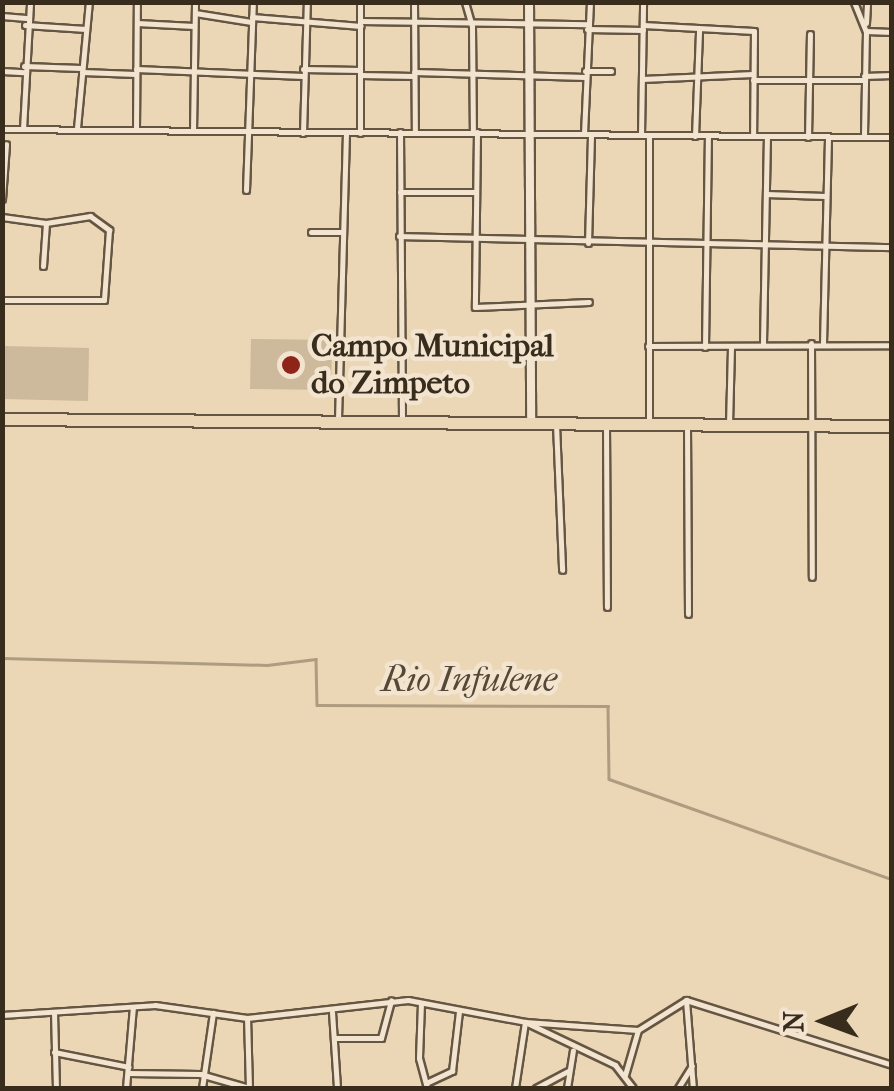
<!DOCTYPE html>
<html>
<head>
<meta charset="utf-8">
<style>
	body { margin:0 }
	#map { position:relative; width:894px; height:1091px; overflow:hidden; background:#ebd6b5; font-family:"IM FELL French Canon",serif }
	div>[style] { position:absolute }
	.green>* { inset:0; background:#cdb99b }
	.stream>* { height:2.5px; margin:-1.25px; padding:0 1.25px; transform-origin:1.25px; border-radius:1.25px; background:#ae9c81 }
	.roads { filter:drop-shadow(2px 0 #655643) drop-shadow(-2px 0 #655643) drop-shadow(0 2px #655643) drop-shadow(0 -2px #655643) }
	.street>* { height:5px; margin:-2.5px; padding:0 2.5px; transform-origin:2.5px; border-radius:2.5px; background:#f2e4cf }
	.secondary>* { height:8px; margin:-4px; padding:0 4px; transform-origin:4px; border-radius:4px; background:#f2e4cf }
	.highway>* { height:11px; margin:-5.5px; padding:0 5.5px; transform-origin:5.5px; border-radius:5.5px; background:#ebd6b5 }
	.dots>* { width:28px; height:28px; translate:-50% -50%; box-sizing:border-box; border:5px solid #f2e4cf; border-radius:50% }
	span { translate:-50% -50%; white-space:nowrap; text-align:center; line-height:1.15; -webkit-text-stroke:9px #f2e4cf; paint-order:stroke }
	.poi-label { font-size:32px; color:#382c1d; font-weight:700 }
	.left { translate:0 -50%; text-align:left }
	.water-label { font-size:35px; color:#564836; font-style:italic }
	.frame { position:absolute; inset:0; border:5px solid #382c1d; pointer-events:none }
	.north { position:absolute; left:774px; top:971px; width:100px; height:100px; -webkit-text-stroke:8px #f2e4cf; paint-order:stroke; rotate:269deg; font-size:28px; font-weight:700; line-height:40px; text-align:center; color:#382c1d }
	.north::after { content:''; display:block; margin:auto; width:35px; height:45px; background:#382c1d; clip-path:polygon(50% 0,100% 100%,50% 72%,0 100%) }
</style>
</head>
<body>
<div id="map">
	<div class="green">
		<i style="clip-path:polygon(251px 339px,332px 340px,331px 390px,250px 389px)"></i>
		<i style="clip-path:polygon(4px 346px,89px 348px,88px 401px,3px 399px)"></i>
	</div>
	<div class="stream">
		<i style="left:2px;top:658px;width:265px;rotate:1.5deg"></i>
		<i style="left:267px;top:665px;width:49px;rotate:-7deg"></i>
		<i style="left:316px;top:659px;width:46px;rotate:88.8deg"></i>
		<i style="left:317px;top:705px;width:291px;rotate:0.2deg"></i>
		<i style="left:608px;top:706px;width:73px;rotate:89.2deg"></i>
		<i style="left:609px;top:779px;width:300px;rotate:19.5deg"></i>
	</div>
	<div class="roads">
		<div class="street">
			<i style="left:414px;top:2px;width:130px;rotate:89.6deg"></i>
			<i style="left:465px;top:2px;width:25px;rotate:74deg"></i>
			<i style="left:472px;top:26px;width:106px;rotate:89.5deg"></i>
			<i style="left:854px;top:2px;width:31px;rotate:68deg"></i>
			<i style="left:866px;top:31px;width:106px;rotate:91.1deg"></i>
			<i style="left:195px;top:13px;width:57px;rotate:9.1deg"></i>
			<i style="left:2px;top:16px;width:24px;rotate:5deg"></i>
			<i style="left:252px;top:17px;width:109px;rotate:4.7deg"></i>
			<i style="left:360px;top:21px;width:228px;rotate:0.8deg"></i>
			<i style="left:137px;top:23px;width:57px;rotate:3deg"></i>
			<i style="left:866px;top:23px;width:21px;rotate:-87deg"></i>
			<i style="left:25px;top:25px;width:61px;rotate:3.8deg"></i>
			<i style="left:643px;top:25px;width:111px;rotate:3.1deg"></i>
			<i style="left:754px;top:31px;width:105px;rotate:90.5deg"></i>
			<i style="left:587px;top:29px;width:56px;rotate:1deg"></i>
			<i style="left:866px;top:31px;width:26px;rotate:2deg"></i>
			<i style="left:24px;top:66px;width:57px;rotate:2deg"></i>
			<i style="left:136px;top:69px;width:167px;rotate:2.4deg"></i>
			<i style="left:303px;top:69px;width:57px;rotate:1deg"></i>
			<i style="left:2px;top:71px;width:22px;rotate:3deg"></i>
			<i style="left:585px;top:71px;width:26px"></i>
			<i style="left:82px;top:72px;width:54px;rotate:2.1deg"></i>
			<i style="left:414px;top:72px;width:171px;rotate:1.7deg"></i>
			<i style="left:360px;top:75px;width:54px;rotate:1.1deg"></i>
			<i style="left:864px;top:76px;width:28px;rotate:-2deg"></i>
			<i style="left:642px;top:79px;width:111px;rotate:-2.6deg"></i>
			<i style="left:753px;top:80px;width:111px"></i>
			<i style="left:77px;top:128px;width:127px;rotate:-84.6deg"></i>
			<i style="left:2px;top:129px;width:890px;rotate:0.52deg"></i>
			<i style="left:23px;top:129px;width:127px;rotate:-86.8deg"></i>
			<i style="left:136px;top:130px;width:128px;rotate:-89.6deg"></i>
			<i style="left:193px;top:131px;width:129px;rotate:-89.1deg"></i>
			<i style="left:400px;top:132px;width:286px;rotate:89.6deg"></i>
			<i style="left:477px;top:132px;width:175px;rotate:90.7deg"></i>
			<i style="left:475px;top:307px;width:114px;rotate:-2.5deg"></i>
			<i style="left:303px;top:133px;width:131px;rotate:-88.3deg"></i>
			<i style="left:360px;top:133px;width:131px;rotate:-90deg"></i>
			<i style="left:584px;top:134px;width:132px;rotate:-87.4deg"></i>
			<i style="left:641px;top:135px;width:133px;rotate:-89.1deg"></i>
			<i style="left:695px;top:136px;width:105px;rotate:-87.8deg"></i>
			<i style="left:808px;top:137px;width:103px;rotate:-88.9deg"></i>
			<i style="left:246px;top:190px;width:188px;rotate:-87.9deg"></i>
			<i style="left:400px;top:192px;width:75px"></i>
			<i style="left:766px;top:194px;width:59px;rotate:1.9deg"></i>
			<i style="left:2px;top:199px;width:55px;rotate:-85.8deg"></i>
			<i style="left:2px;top:217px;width:44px;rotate:7.8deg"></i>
			<i style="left:46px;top:223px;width:45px;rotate:-9deg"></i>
			<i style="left:90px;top:216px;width:24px;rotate:36deg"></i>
			<i style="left:109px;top:230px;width:70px;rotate:94.1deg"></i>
			<i style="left:104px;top:300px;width:102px;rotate:180deg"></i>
			<i style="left:311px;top:232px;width:32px"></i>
			<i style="left:399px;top:236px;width:493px;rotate:1.3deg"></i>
			<i style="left:588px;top:243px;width:109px;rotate:-88.4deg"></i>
			<i style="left:43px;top:266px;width:43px;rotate:-86deg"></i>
			<i style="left:763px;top:343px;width:207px;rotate:-88.9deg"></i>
			<i style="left:811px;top:343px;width:234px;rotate:89.8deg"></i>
			<i style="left:823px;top:343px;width:206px;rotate:-88.6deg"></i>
			<i style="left:648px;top:346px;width:244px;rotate:-0.2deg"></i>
			<i style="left:705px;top:347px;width:211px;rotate:-89.2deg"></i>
			<i style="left:338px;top:419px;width:286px;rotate:-88.4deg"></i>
			<i style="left:649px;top:421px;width:286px;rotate:-90deg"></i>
			<i style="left:556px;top:424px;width:146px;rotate:87.6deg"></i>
			<i style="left:606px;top:424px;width:183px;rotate:89.7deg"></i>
			<i style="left:729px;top:424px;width:77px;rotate:-88.5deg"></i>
			<i style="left:687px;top:425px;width:189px;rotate:89.7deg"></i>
			<i style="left:686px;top:1000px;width:88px;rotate:85.5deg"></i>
			<i style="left:421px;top:1003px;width:55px;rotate:92.1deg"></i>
			<i style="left:419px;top:1058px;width:31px;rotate:75deg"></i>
			<i style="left:54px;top:1012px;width:76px;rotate:88.5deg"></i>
			<i style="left:332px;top:1012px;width:76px;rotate:86.2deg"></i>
			<i style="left:2px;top:1015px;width:153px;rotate:-3.7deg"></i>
			<i style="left:155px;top:1005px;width:93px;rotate:8deg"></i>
			<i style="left:247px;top:1018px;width:162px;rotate:-6.4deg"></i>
			<i style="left:408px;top:1000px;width:119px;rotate:10.6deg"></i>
			<i style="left:525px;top:1022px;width:100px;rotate:25.5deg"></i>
			<i style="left:615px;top:1065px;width:29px;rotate:52deg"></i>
			<i style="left:334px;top:1038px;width:47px"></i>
			<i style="left:381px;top:1038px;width:39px;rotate:-75deg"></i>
			<i style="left:54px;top:1052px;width:76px;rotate:11.3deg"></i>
			<i style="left:128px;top:1073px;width:72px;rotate:0.8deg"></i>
			<i style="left:200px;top:1074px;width:51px;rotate:15.9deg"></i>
			<i style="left:249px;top:1088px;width:70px;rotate:-91.6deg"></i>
			<i style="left:625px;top:1075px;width:47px;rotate:-73.9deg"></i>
			<i style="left:638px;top:1030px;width:57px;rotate:-32deg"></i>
			<i style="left:686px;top:1000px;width:216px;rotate:17.5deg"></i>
			<i style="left:426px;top:1083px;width:29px;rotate:-25deg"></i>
			<i style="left:452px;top:1071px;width:60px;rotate:-83.3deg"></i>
			<i style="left:126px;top:1088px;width:81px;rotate:-85.1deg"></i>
			<i style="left:202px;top:1088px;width:76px;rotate:-81.7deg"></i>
			<i style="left:515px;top:1088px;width:67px;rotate:-81.4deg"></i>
			<i style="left:525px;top:1022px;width:113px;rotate:4deg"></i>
			<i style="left:536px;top:1088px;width:36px;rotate:-28deg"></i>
			<i style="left:567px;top:1088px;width:38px;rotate:-81deg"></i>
			<i style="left:678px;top:1088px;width:26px;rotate:-58deg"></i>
		</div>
		<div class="secondary">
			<i style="left:529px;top:2px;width:418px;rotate:89.7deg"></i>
		</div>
		<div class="highway">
			<i style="left:2px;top:419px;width:890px;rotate:0.45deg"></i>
		</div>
	</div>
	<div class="dots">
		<i style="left:291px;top:365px;background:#8f2418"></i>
	</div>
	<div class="poi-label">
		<span class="left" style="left:311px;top:365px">Campo Municipal<br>do Zimpeto</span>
	</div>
	<div class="water-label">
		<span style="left:469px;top:680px">Rio Infulene</span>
	</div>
	<div class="frame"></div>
	<div class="north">N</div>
</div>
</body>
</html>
